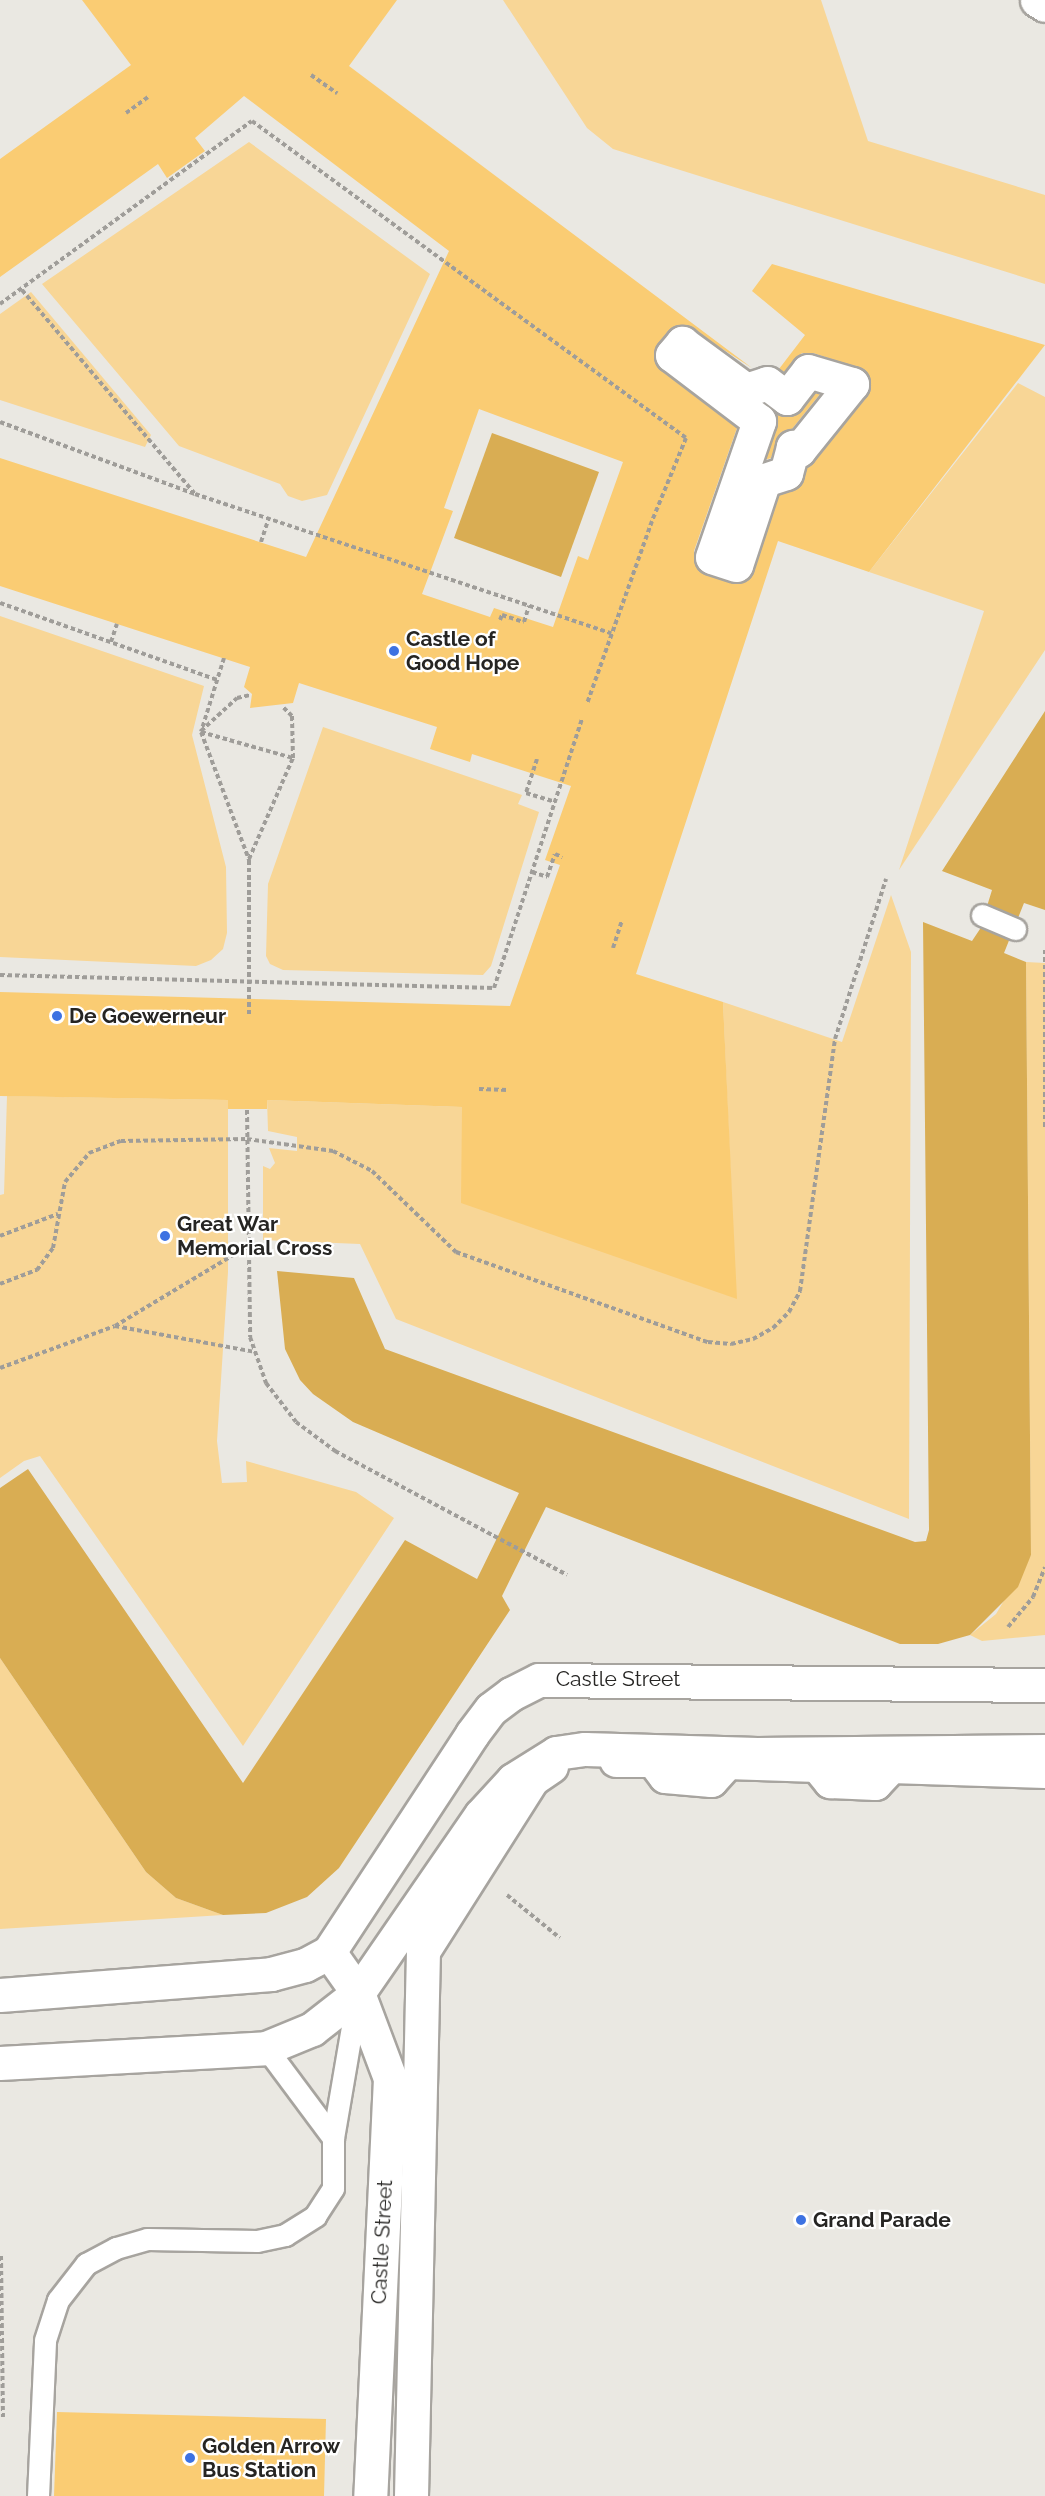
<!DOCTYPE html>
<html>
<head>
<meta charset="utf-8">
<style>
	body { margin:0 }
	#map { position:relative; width:1045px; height:2496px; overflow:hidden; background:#eae8e2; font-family:Raleway,sans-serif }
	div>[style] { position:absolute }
	.green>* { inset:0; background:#f8d696 }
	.water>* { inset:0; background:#d9ad53 }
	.building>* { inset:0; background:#facc73 }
	.path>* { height:4px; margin-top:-2px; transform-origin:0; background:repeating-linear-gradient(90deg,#9f9d99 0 4.5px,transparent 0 7.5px) }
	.roads { filter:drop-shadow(2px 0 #a7a49f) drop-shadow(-2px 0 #a7a49f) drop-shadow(0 2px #a7a49f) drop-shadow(0 -2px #a7a49f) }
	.lane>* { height:21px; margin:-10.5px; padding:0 10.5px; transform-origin:10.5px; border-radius:10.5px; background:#fff }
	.street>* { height:33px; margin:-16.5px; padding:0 16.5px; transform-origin:16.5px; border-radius:16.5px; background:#fff }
	.secondary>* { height:33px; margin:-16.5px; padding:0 16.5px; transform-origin:16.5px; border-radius:16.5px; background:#fff }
	.dots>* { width:16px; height:16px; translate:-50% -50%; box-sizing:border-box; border:3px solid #fff; border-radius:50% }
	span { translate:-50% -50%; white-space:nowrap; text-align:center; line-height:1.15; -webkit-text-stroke:4.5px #fff; paint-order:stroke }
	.poi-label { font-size:21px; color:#262523; font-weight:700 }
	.left { translate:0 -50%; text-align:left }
	.street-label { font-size:21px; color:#262523 }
</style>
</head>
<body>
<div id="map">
	<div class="green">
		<i style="clip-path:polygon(503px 0,821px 0,868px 141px,1045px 195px,1045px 284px,613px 149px,587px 128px)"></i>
		<i style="clip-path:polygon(249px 142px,430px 274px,327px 495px,302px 501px,288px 496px,280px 484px,179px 446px,42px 284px)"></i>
		<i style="clip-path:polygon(31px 292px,151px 435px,145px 447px,0 400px,0 314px)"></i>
		<i style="clip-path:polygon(1018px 383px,1045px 397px,1045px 650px,899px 870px,984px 611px,869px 572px)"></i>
		<i style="clip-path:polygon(0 616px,204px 686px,192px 735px,226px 867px,227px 933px,223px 949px,211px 960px,196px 966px,0 957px)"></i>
		<i style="clip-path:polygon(323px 727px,522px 795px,518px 804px,539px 812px,491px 966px,483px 975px,283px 970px,270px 964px,266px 956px,268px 884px)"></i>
		<i style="clip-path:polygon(891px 895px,911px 952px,909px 1519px,396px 1319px,360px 1244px,263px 1240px,263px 1166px,270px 1169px,275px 1163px,269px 1148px,297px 1151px,297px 1137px,268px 1131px,267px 1100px,462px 1107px,736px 1298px,723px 1002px,842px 1042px)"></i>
		<i style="clip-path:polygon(1026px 962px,1045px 963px,1045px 1635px,982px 1641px,970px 1635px,996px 1614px,1031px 1555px)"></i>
		<i style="clip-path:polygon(7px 1096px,228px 1100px,228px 1272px,217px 1441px,222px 1483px,247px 1482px,246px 1461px,356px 1492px,394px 1518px,243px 1746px,40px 1456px,24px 1461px,0 1478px,0 1195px,4px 1194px)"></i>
		<i style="clip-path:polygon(0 1658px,146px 1872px,176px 1898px,223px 1915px,0 1929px)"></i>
	</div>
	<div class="water">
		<i style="clip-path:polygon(492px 433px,599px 472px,561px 577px,454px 538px)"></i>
		<i style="clip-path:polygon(1045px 711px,1045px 910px,1024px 903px,1004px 953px,1026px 962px,1031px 1555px,1018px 1587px,970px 1635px,938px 1644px,900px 1644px,546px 1507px,502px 1596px,510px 1610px,339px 1868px,307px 1897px,266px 1913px,223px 1915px,176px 1898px,146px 1872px,0 1658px,0 1488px,28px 1469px,243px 1783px,405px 1540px,477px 1579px,519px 1493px,353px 1422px,313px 1394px,300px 1380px,285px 1349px,277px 1271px,354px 1278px,385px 1349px,915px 1542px,926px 1541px,929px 1530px,923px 922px,972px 941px,980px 929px,992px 890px,942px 871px)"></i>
	</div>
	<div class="building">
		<i style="clip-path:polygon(evenodd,82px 0,397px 0,349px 66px,752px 368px,685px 325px,668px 331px,654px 352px,661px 370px,737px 428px,694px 551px,698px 569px,706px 575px,731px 583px,749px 579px,779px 495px,800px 486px,807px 467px,870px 388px,865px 370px,813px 353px,802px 353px,784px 372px,779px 369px,805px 335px,752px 291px,772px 264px,1045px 345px,869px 572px,778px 541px,636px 974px,723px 1002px,737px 1299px,461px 1203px,462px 1107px,267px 1100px,267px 1109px,228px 1109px,228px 1100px,0 1096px,0 992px,510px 1006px,560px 865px,545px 860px,571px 786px,472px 754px,470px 762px,430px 749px,437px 727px,299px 683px,293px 703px,250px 708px,252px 694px,244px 687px,250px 667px,0 586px,0 458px,306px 557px,449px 251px,244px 96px,195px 138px,205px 151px,167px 178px,158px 164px,0 277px,0 159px,131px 65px,82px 0,479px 409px,623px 462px,588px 560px,578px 556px,553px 627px,494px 608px,490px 617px,422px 594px,453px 511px,444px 508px,479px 409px)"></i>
		<i style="clip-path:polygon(815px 393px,820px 394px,792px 429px,780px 433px,771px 458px,765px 460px,777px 427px,775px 412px,795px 415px)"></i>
		<i style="clip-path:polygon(57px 2412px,326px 2419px,324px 2496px,54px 2496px)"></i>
	</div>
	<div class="path">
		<i style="left:311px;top:75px;width:32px;rotate:35deg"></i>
		<i style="left:126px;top:113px;width:27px;rotate:-36deg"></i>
		<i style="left:22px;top:290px;width:266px;rotate:49.7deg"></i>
		<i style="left:0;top:304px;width:311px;rotate:-36deg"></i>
		<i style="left:252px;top:121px;width:537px;rotate:36.14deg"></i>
		<i style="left:686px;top:438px;width:90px;rotate:112.3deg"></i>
		<i style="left:652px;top:521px;width:194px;rotate:109.6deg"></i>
		<i style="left:0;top:422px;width:208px;rotate:20.3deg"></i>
		<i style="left:195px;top:494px;width:439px;rotate:18.5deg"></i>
		<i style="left:261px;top:542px;width:25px;rotate:-72deg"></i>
		<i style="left:0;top:603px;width:231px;rotate:19.5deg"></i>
		<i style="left:500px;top:620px;width:5px;rotate:-68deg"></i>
		<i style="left:502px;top:615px;width:23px;rotate:18deg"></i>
		<i style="left:524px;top:622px;width:17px;rotate:-73deg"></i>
		<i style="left:111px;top:642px;width:19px;rotate:-72deg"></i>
		<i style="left:224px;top:658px;width:77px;rotate:107.3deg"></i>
		<i style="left:201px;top:732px;width:137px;rotate:69.4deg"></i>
		<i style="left:249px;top:860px;width:154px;rotate:90deg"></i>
		<i style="left:201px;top:731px;width:49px;rotate:-42.5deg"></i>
		<i style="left:237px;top:698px;width:13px;rotate:-13deg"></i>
		<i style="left:201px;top:732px;width:96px;rotate:15.8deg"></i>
		<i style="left:537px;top:759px;width:36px;rotate:108deg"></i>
		<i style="left:526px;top:793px;width:30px;rotate:17deg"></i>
		<i style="left:249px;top:859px;width:110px;rotate:-66.5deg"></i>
		<i style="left:293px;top:758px;width:42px;rotate:-91.4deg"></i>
		<i style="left:292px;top:716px;width:13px;rotate:-135deg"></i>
		<i style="left:532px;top:872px;width:16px;rotate:18deg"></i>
		<i style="left:547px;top:877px;width:24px;rotate:-71deg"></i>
		<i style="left:555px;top:854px;width:8px;rotate:23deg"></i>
		<i style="left:613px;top:948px;width:28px;rotate:-72deg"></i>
		<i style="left:1045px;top:950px;width:179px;rotate:90deg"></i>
		<i style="left:0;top:975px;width:494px;rotate:1.5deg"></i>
		<i style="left:494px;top:988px;width:283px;rotate:-71.9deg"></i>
		<i style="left:479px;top:1089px;width:29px;rotate:2deg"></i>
		<i style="left:247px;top:1110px;width:227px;rotate:89.2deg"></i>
		<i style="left:250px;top:1337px;width:49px;rotate:70.8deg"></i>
		<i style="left:266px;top:1383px;width:49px;rotate:52.4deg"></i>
		<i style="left:296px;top:1422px;width:49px;rotate:36.6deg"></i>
		<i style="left:335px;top:1451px;width:263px;rotate:28.1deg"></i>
		<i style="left:0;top:1236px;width:62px;rotate:-20.8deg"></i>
		<i style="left:0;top:1284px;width:40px;rotate:-21deg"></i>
		<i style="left:37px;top:1270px;width:27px;rotate:-54deg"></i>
		<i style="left:53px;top:1248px;width:67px;rotate:-79.7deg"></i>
		<i style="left:65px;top:1182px;width:38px;rotate:-50deg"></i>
		<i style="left:89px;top:1153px;width:34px;rotate:-21deg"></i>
		<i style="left:121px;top:1141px;width:126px;rotate:-0.9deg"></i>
		<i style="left:247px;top:1139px;width:87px;rotate:7.9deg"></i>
		<i style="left:333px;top:1151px;width:44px;rotate:27.1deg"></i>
		<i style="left:372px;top:1171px;width:117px;rotate:44deg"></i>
		<i style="left:456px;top:1252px;width:268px;rotate:19.7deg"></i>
		<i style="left:708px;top:1342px;width:23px;rotate:5deg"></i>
		<i style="left:731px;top:1344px;width:23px;rotate:-13deg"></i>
		<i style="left:753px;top:1339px;width:23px;rotate:-29deg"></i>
		<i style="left:773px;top:1328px;width:23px;rotate:-45deg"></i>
		<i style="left:789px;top:1312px;width:24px;rotate:-62deg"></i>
		<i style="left:800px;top:1291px;width:254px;rotate:-82.1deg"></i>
		<i style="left:835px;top:1039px;width:168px;rotate:-72.3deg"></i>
		<i style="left:115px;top:1326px;width:142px;rotate:10.5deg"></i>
		<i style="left:0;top:1368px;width:122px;rotate:-20.1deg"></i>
		<i style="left:115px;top:1326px;width:155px;rotate:-31deg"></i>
		<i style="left:1008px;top:1627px;width:39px;rotate:-50deg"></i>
		<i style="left:1033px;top:1597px;width:32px;rotate:-68deg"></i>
		<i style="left:507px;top:1895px;width:68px;rotate:39.1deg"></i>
		<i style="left:1px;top:2256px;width:161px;rotate:89.3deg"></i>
	</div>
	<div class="roads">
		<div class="lane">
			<i style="left:982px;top:915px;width:36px;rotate:23deg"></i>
			<i style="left:266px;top:2048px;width:112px;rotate:53.3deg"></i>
			<i style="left:38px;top:2496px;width:156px;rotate:-87.4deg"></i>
			<i style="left:45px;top:2340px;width:42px;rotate:-72deg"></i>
			<i style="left:58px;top:2300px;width:46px;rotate:-52.1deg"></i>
			<i style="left:86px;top:2264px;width:34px;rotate:-28deg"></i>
			<i style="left:116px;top:2248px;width:32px;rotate:-16deg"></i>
			<i style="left:147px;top:2239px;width:110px;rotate:1deg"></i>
			<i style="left:257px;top:2241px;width:29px;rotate:-12deg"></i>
			<i style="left:285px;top:2235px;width:36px;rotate:-32deg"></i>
			<i style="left:315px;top:2216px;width:33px;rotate:-57deg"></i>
			<i style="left:333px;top:2188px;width:50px;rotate:-90deg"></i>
			<i style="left:333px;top:2138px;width:143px;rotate:-80.3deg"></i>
		</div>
		<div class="street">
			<i style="left:682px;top:343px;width:79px;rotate:36.3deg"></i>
			<i style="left:746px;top:390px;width:22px;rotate:-18deg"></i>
			<i style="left:767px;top:383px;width:25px;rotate:37deg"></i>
			<i style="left:787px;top:398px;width:34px;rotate:-52deg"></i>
			<i style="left:808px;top:371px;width:46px;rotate:16.5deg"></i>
			<i style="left:852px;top:384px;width:85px;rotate:128.8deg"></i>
			<i style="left:799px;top:450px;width:7px;rotate:-153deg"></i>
			<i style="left:793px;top:447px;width:27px;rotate:105deg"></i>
			<i style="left:786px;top:473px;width:23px;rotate:162deg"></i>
			<i style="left:764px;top:480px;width:89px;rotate:108.2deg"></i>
			<i style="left:736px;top:565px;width:25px;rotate:-162deg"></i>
			<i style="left:712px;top:557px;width:144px;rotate:-70.9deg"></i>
			<i style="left:759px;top:421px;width:109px;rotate:-142.8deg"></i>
			<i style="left:672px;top:355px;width:16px;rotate:-50deg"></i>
			<i style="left:616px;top:1760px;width:37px"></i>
			<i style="left:653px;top:1760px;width:20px;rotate:53deg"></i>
			<i style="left:665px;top:1776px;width:46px;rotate:5deg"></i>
			<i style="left:711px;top:1780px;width:24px;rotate:-48deg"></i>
			<i style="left:727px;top:1762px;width:90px;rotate:1.9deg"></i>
			<i style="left:817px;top:1765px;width:21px;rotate:51deg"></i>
			<i style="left:830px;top:1781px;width:45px;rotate:2.5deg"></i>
			<i style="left:875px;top:1783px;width:23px;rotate:-47deg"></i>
			<i style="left:891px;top:1766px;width:154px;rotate:1.9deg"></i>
			<i style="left:329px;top:1952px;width:50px;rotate:54.7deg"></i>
			<i style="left:358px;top:1993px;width:91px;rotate:69.4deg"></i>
			<i style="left:390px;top:2078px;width:418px;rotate:92.7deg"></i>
			<i style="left:411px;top:2496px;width:545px;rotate:-88.74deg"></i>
			<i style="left:423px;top:1951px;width:204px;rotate:-57.6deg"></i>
			<i style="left:532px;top:1779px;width:23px;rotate:-34deg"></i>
		</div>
		<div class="secondary">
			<i style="left:1037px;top:0;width:9px;rotate:32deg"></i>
			<i style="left:0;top:1995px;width:272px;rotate:-4.4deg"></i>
			<i style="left:271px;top:1974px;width:35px;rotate:-15deg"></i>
			<i style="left:305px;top:1965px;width:27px;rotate:-28deg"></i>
			<i style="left:329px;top:1952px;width:261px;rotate:-56.7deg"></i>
			<i style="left:472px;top:1734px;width:31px;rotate:-53deg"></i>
			<i style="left:491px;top:1709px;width:25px;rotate:-37deg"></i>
			<i style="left:511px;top:1694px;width:31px;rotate:-27deg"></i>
			<i style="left:539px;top:1680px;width:506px;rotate:0.57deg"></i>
			<i style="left:0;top:2063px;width:266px;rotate:-3.2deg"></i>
			<i style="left:266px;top:2048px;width:50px;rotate:-22.4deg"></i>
			<i style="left:312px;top:2029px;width:58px;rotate:-38deg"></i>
			<i style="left:358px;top:1993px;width:216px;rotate:-55.4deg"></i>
			<i style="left:481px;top:1815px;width:47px;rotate:-47.6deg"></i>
			<i style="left:513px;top:1780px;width:51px;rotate:-32.1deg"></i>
			<i style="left:556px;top:1753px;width:29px;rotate:-8deg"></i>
			<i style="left:585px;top:1749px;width:172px;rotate:1.7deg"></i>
			<i style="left:757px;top:1754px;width:288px;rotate:-0.6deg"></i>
		</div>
	</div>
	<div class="dots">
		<i style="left:394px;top:651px;background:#3d72e2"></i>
		<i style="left:57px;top:1016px;background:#3d72e2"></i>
		<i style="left:165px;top:1236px;background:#3d72e2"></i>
		<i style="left:801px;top:2220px;background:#3d72e2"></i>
		<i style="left:190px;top:2458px;background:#3d72e2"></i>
	</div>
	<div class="poi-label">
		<span class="left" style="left:406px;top:651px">Castle of<br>Good Hope</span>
		<span class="left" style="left:69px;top:1016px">De Goewerneur</span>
		<span class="left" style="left:177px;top:1236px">Great War<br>Memorial Cross</span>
		<span class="left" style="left:813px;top:2220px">Grand Parade</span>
		<span class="left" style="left:202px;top:2458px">Golden Arrow<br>Bus Station</span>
	</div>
	<div class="street-label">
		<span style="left:618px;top:1679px">Castle Street</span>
		<span style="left:382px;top:2242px;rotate:-87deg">Castle Street</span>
	</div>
</div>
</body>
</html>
